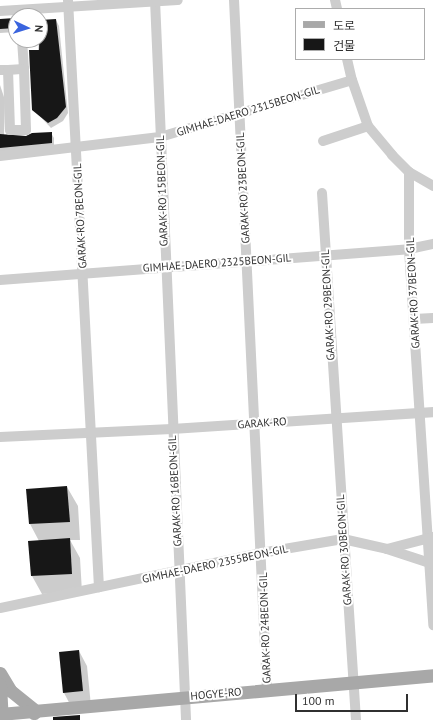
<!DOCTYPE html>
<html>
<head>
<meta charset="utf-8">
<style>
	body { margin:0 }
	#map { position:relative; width:433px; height:720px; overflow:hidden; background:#fff; font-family:"PT Sans","Noto Sans KR",sans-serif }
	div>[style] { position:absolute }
	.shadow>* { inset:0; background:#0003 }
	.building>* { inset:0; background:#171717 }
	.minor>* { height:10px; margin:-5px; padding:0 5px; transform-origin:5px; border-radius:5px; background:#cdcdcd }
	.major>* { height:13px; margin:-6.5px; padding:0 6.5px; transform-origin:6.5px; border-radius:6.5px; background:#a8a8a8 }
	span { translate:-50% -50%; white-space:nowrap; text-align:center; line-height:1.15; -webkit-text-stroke:4px #fff; paint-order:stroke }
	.street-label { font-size:11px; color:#303030 }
	.legend { position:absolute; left:295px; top:8px; width:130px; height:52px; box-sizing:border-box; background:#fff; border:1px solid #acacac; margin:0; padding:5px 7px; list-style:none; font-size:12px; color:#303030 }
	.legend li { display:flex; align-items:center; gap:8px; height:20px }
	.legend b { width:20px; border:1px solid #acacac }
	.north { position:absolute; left:8px; top:8px; width:40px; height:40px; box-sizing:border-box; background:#fff; border:1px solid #acacac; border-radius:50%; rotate:94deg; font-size:11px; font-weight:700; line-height:16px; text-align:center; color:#303030 }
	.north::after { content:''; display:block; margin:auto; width:14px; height:18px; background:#3a64de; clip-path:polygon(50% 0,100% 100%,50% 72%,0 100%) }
	.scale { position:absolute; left:295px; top:694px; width:113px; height:18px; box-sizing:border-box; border:2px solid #303030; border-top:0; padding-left:5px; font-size:12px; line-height:14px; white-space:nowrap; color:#303030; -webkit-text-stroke:3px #fff; paint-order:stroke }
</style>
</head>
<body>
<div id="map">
	<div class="shadow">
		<i style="clip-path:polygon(14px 19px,16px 32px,0 33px,0 20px)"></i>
		<i style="clip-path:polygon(56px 20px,59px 26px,68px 113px,63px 121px,51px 128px,33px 109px,39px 40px)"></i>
		<i style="clip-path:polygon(0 85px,5px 100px,4px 135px,26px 138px,51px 133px,54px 138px,54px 149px,0 154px)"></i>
		<i style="clip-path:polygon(67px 487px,78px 506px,80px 540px,70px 540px,80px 558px,82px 592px,42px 594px,32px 576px,29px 542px,39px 541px,30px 524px,27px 490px)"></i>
		<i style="clip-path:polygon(79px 651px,87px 666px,91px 706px,72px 708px,64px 693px,60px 653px)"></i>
	</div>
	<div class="building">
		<i style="clip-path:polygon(15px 18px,15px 28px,0 29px,0 19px)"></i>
		<i style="clip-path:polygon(56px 19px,66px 107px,57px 118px,48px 123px,32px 110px,29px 50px,39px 50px,40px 20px)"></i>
		<i style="clip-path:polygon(52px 132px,52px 143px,0 148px,0 134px,26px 136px,32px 133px)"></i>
		<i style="clip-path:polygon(67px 486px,70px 522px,29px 524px,26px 489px)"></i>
		<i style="clip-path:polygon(70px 538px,72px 574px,31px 576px,28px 541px)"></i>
		<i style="clip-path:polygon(79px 650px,83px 691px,63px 693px,59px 652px)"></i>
		<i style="clip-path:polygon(80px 715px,80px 720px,53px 720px,53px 717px)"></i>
	</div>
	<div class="minor">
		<i style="left:68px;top:0;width:588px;rotate:86.98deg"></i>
		<i style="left:155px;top:0;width:721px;rotate:87.53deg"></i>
		<i style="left:234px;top:0;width:691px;rotate:87.26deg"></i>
		<i style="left:335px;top:0;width:9px;rotate:77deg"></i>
		<i style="left:0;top:11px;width:178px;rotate:-3.5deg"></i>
		<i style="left:22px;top:40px;width:29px;rotate:86deg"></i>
		<i style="left:347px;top:59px;width:22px;rotate:77deg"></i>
		<i style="left:352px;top:80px;width:49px;rotate:70.8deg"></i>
		<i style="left:368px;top:126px;width:38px;rotate:50deg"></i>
		<i style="left:392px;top:155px;width:24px;rotate:45deg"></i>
		<i style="left:409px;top:172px;width:28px;rotate:30deg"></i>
		<i style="left:0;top:70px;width:8px"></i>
		<i style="left:8px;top:70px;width:16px;rotate:-4deg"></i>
		<i style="left:24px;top:69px;width:61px;rotate:88.1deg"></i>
		<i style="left:26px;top:130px;width:16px;rotate:180deg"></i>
		<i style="left:10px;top:130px;width:60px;rotate:-91.9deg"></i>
		<i style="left:323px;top:141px;width:47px;rotate:-18.4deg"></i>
		<i style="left:0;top:156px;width:161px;rotate:-6.8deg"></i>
		<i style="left:160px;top:137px;width:200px;rotate:-16.5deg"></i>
		<i style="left:409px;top:172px;width:77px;rotate:90deg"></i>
		<i style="left:409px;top:249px;width:377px;rotate:86.3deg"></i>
		<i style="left:322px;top:193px;width:528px;rotate:86.31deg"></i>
		<i style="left:0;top:280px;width:410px;rotate:-4.3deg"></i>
		<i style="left:409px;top:249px;width:25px;rotate:-12deg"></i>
		<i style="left:414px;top:319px;width:19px;rotate:-3deg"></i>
		<i style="left:0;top:437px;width:172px;rotate:-2.7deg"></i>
		<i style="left:172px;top:429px;width:262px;rotate:-3.7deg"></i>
		<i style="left:387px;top:549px;width:48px;rotate:-14.6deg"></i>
		<i style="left:0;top:608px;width:267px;rotate:-11.9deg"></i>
		<i style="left:261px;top:553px;width:83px;rotate:-9.7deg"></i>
		<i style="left:343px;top:539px;width:45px;rotate:12.8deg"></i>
		<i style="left:387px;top:549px;width:48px;rotate:18.1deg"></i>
	</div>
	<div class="major">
		<i style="left:0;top:673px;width:21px;rotate:59deg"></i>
		<i style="left:11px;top:691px;width:32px;rotate:39deg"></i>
		<i style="left:36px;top:711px;width:3px;rotate:135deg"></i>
		<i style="left:0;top:684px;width:36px;rotate:87deg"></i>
		<i style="left:0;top:714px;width:435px;rotate:-5.1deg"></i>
	</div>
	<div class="street-label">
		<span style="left:248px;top:111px;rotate:-17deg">GIMHAE-DAERO 2315BEON-GIL</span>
		<span style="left:243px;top:188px;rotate:-93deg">GARAK-RO 23BEON-GIL</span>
		<span style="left:162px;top:191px;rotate:-92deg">GARAK-RO 15BEON-GIL</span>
		<span style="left:80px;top:216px;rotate:-93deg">GARAK-RO 7BEON-GIL</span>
		<span style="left:217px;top:263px;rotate:-4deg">GIMHAE-DAERO 2325BEON-GIL</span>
		<span style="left:413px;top:293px;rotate:-93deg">GARAK-RO 37BEON-GIL</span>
		<span style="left:328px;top:305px;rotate:-93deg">GARAK-RO 29BEON-GIL</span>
		<span style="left:262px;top:423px;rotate:-4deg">GARAK-RO</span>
		<span style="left:175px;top:491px;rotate:-93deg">GARAK-RO 16BEON-GIL</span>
		<span style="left:344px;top:550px;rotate:-94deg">GARAK-RO 30BEON-GIL</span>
		<span style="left:215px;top:564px;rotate:-12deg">GIMHAE-DAERO 2355BEON-GIL</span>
		<span style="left:265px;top:628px;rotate:-92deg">GARAK-RO 24BEON-GIL</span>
		<span style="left:216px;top:694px;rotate:-5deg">HOGYE-RO</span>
	</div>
	<ul class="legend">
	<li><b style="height:5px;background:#a8a8a8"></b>도로</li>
	<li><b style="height:11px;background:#171717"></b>건물</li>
	</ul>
	<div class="north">N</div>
	<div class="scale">100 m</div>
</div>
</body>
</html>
